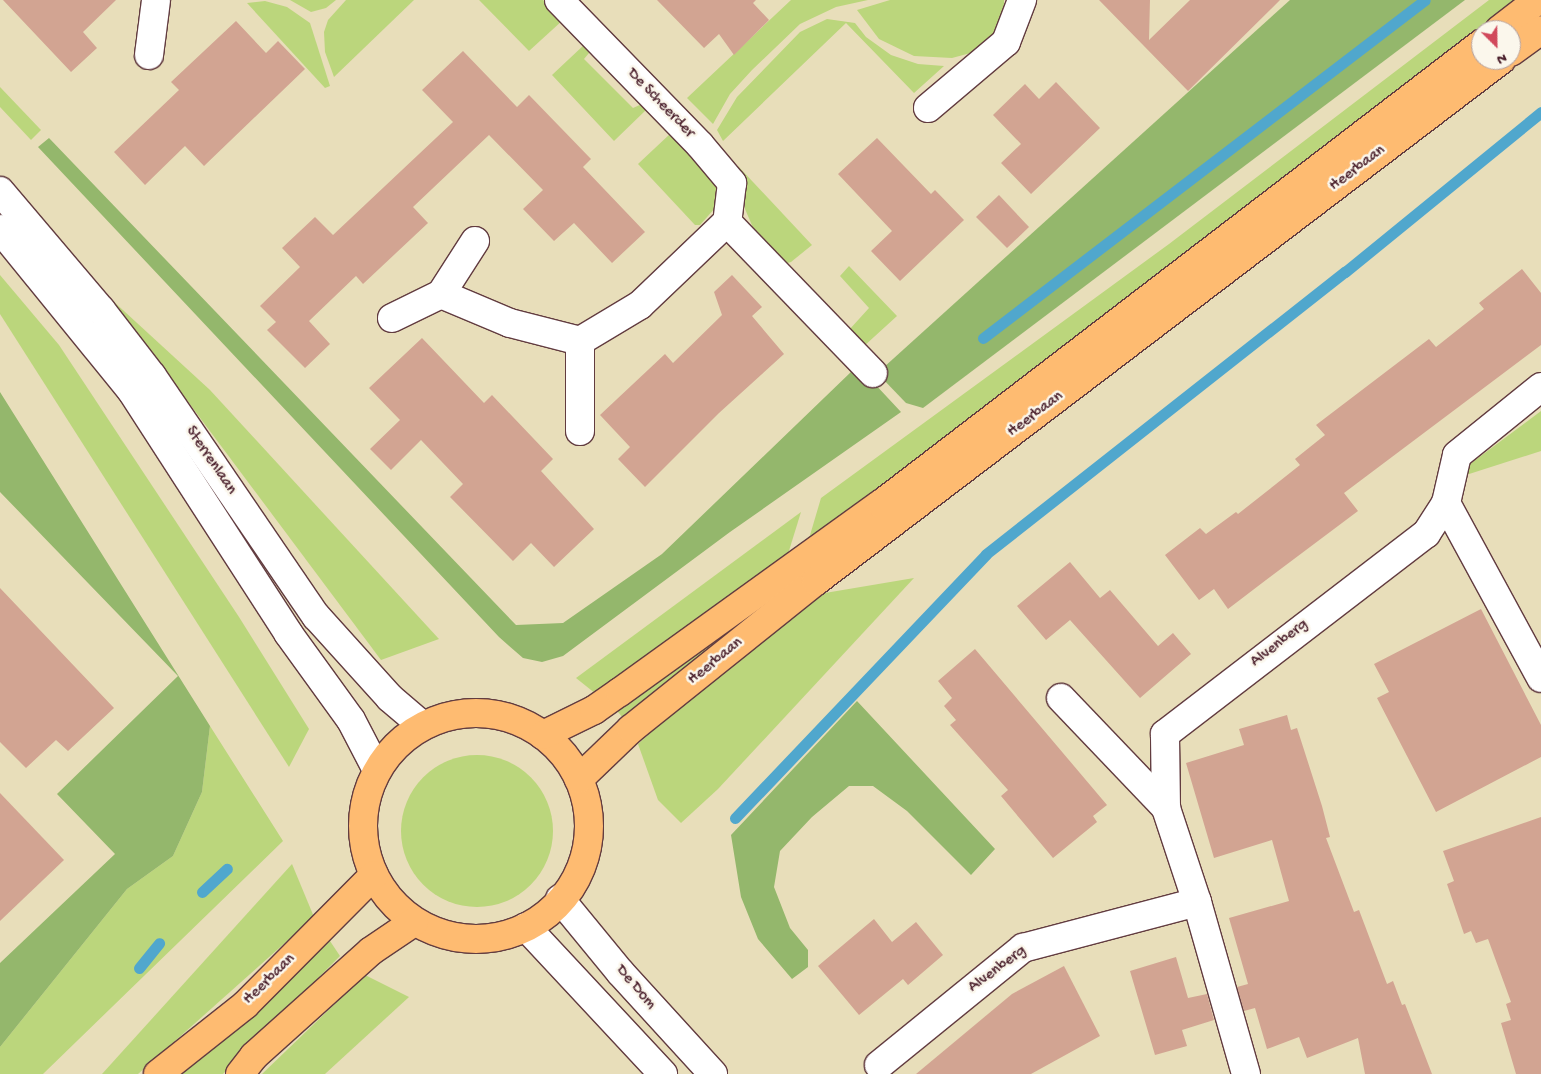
<!DOCTYPE html>
<html>
<head>
<meta charset="utf-8">
<style>
	body { margin:0 }
	#map { position:relative; width:1541px; height:1074px; overflow:hidden; background:#e8deba; font-family:"Gochi Hand",sans-serif }
	div>[style] { position:absolute }
	.green>* { inset:0; background:#bbd67c }
	.round { border-radius:50% }
	.forest>* { inset:0; background:#94b76c }
	.stream>* { height:11px; margin:-5.5px; padding:0 5.5px; transform-origin:5.5px; border-radius:5.5px; background:#50a7cd }
	.building>* { inset:0; background:#d2a492 }
	.roads { filter:drop-shadow(1px 0 #623c40) drop-shadow(-1px 0 #623c40) drop-shadow(0 1px #623c40) drop-shadow(0 -1px #623c40) }
	.minor>* { height:28px; margin:-14px; padding:0 14px; transform-origin:14px; border-radius:14px; background:#fff }
	.major>* { height:28px; margin:-14px; padding:0 14px; transform-origin:14px; border-radius:14px; background:#febb71 }
	.major>.ring { margin:-14px; padding:0; box-sizing:content-box; background:none; border:28px solid #febb71; border-radius:50% }
	span { translate:-50% -50%; white-space:nowrap; text-align:center; line-height:1.15; -webkit-text-stroke:5px #fbf7ec; paint-order:stroke }
	.street-label { font-size:16px; color:#4a1f2b }
	.north { position:absolute; left:1471px; top:20px; width:50px; height:50px; box-sizing:border-box; background:#fbf7ec; border:1px solid #b4a19f; border-radius:50%; rotate:157deg; font-size:14px; font-weight:700; line-height:20px; text-align:center; color:#4a1f2b }
	.north::after { content:''; display:block; margin:auto; width:18px; height:22px; background:#d1495b; clip-path:polygon(50% 0,100% 100%,50% 72%,0 100%) }
</style>
</head>
<body>
<div id="map">
	<div class="green">
		<i style="clip-path:polygon(290px 0,336px 0,326px 8px,311px 12px)"></i>
		<i style="clip-path:polygon(346px 0,414px 0,334px 77px,325px 52px,324px 32px,328px 20px)"></i>
		<i style="clip-path:polygon(479px 0,543px 0,563px 20px,529px 51px)"></i>
		<i style="clip-path:polygon(791px 0,868px 0,836px 7px,800px 24px,752px 70px,730px 94px,713px 124px,687px 98px)"></i>
		<i style="clip-path:polygon(890px 0,1004px 0,1004px 18px,1001px 27px,978px 51px,952px 58px,914px 56px,879px 39px,857px 10px)"></i>
		<i style="clip-path:polygon(1489px 0,1525px 0,1486px 30px,1481px 30px,1481px 34px,808px 542px,821px 498px,1169px 244px)"></i>
		<i style="clip-path:polygon(265px 1px,287px 7px,310px 23px,330px 86px,325px 88px,247px 3px)"></i>
		<i style="clip-path:polygon(827px 19px,855px 23px,866px 37px,891px 55px,918px 64px,944px 66px,914px 93px,846px 23px,723px 141px,717px 130px,737px 97px,800px 32px)"></i>
		<i style="clip-path:polygon(585px 44px,589px 53px,584px 59px,633px 108px,642px 104px,647px 109px,614px 141px,552px 75px)"></i>
		<i style="clip-path:polygon(0 87px,41px 130px,31px 140px,0 107px)"></i>
		<i style="clip-path:polygon(671px 133px,713px 177px,719px 191px,715px 208px,700px 225px,695px 225px,638px 164px)"></i>
		<i style="clip-path:polygon(738px 166px,812px 245px,791px 262px,784px 264px,757px 237px,745px 209px)"></i>
		<i style="clip-path:polygon(849px 266px,897px 316px,863px 347px,849px 330px,869px 308px,840px 276px)"></i>
		<i style="clip-path:polygon(0 275px,59px 345px,239px 617px,309px 729px,289px 767px,0 314px)"></i>
		<i style="clip-path:polygon(112px 300px,210px 390px,439px 639px,381px 660px)"></i>
		<i style="clip-path:polygon(1541px 411px,1541px 451px,1466px 475px,1466px 467px)"></i>
		<i style="clip-path:polygon(801px 512px,788px 554px,596px 694px,576px 678px)"></i>
		<i style="clip-path:polygon(816px 564px,623px 718px,613px 706px)"></i>
		<i style="clip-path:polygon(914px 578px,718px 789px,681px 823px,658px 800px,638px 744px,716px 673px,819px 594px)"></i>
		<i style="clip-path:polygon(210px 726px,283px 841px,43px 1074px,0 1074px,0 1047px,127px 889px,173px 856px,202px 792px)"></i>
		<i class="round" style="left:401px;top:755px;width:152px;height:152px"></i>
		<i style="clip-path:polygon(292px 864px,314px 917px,138px 1074px,102px 1074px)"></i>
		<i style="clip-path:polygon(330px 941px,340px 956px,223px 1074px,173px 1074px,247px 1019px)"></i>
		<i style="clip-path:polygon(365px 975px,409px 997px,325px 1074px,262px 1074px)"></i>
	</div>
	<div class="forest">
		<i style="clip-path:polygon(1290px 0,1465px 0,923px 408px,906px 403px,880px 376px,883px 368px)"></i>
		<i style="clip-path:polygon(49px 138px,516px 625px,563px 623px,662px 554px,852px 371px,867px 386px,873px 382px,901px 412px,730px 532px,563px 656px,542px 662px,523px 658px,499px 637px,38px 147px)"></i>
		<i style="clip-path:polygon(0 392px,210px 726px,202px 792px,173px 856px,127px 889px,0 1047px,0 963px,115px 854px,57px 794px,178px 676px,0 492px)"></i>
		<i style="clip-path:polygon(857px 701px,995px 849px,971px 875px,907px 811px,873px 786px,849px 786px,812px 817px,780px 851px,774px 887px,790px 928px,808px 950px,808px 967px,792px 979px,758px 939px,741px 897px,731px 835px)"></i>
	</div>
	<div class="stream">
		<i style="left:983px;top:338px;width:556px;rotate:-37.41deg"></i>
		<i style="left:735px;top:818px;width:364px;rotate:-46.4deg"></i>
		<i style="left:986px;top:554px;width:457px;rotate:-38.2deg"></i>
		<i style="left:1345px;top:272px;width:253px;rotate:-39.2deg"></i>
		<i style="left:202px;top:892px;width:34px;rotate:-43deg"></i>
		<i style="left:139px;top:968px;width:32px;rotate:-51deg"></i>
	</div>
	<div class="building">
		<i style="clip-path:polygon(3px 0,116px 0,83px 32px,97px 48px,71px 72px)"></i>
		<i style="clip-path:polygon(657px 0,756px 0,753px 3px,769px 20px,734px 55px,719px 34px,704px 48px)"></i>
		<i style="clip-path:polygon(1099px 0,1150px 0,1149px 40px,1190px 0,1280px 0,1188px 91px)"></i>
		<i style="clip-path:polygon(236px 21px,266px 53px,278px 41px,305px 69px,204px 166px,185px 146px,145px 185px,114px 152px,179px 90px,171px 82px)"></i>
		<i style="clip-path:polygon(463px 51px,517px 107px,529px 95px,591px 159px,583px 167px,645px 232px,612px 263px,574px 223px,554px 241px,523px 209px,543px 190px,489px 135px,413px 207px,428px 223px,363px 284px,356px 276px,309px 321px,330px 344px,305px 368px,267px 330px,276px 322px,260px 306px,300px 267px,282px 248px,315px 217px,333px 235px,453px 122px,422px 90px)"></i>
		<i style="clip-path:polygon(1056px 82px,1100px 128px,1031px 194px,1001px 163px,1021px 144px,993px 115px,1025px 84px,1039px 99px)"></i>
		<i style="clip-path:polygon(877px 138px,931px 194px,935px 190px,964px 220px,900px 281px,871px 251px,892px 231px,838px 174px)"></i>
		<i style="clip-path:polygon(999px 195px,1029px 227px,1007px 248px,976px 217px)"></i>
		<i style="clip-path:polygon(1522px 269px,1541px 293px,1541px 345px,1344px 493px,1358px 511px,1266px 580px,1228px 609px,1214px 589px,1199px 600px,1165px 555px,1200px 528px,1206px 534px,1236px 512px,1238px 514px,1300px 465px,1295px 459px,1325px 435px,1316px 425px,1429px 339px,1436px 347px,1484px 309px,1479px 303px)"></i>
		<i style="clip-path:polygon(732px 275px,762px 307px,752px 316px,784px 354px,719px 413px,645px 487px,618px 459px,630px 447px,600px 415px,665px 354px,673px 363px,722px 315px,714px 292px)"></i>
		<i style="clip-path:polygon(422px 338px,484px 403px,492px 395px,553px 459px,541px 471px,594px 529px,554px 567px,531px 543px,513px 561px,450px 497px,463px 484px,421px 440px,391px 470px,370px 449px,400px 420px,369px 388px)"></i>
		<i style="clip-path:polygon(1070px 562px,1100px 598px,1110px 590px,1158px 646px,1173px 633px,1191px 654px,1140px 698px,1070px 620px,1046px 640px,1017px 606px)"></i>
		<i style="clip-path:polygon(0 588px,114px 708px,68px 751px,56px 740px,26px 768px,0 742px)"></i>
		<i style="clip-path:polygon(1481px 609px,1541px 725px,1541px 757px,1436px 812px,1377px 698px,1389px 692px,1374px 664px)"></i>
		<i style="clip-path:polygon(975px 649px,1107px 805px,1093px 816px,1097px 822px,1053px 858px,1001px 796px,1008px 790px,950px 725px,956px 720px,944px 706px,952px 698px,938px 681px)"></i>
		<i style="clip-path:polygon(1287px 715px,1291px 730px,1297px 728px,1322px 806px,1330px 837px,1326px 838px,1354px 912px,1359px 910px,1387px 984px,1393px 981px,1402px 1005px,1405px 1004px,1432px 1074px,1365px 1074px,1358px 1038px,1307px 1058px,1299px 1037px,1267px 1049px,1255px 1008px,1244px 1011px,1237px 987px,1248px 984px,1229px 918px,1289px 901px,1272px 840px,1214px 858px,1186px 763px,1244px 745px,1239px 729px)"></i>
		<i style="clip-path:polygon(0 793px,64px 860px,0 921px)"></i>
		<i style="clip-path:polygon(1541px 817px,1541px 1074px,1516px 1074px,1501px 1023px,1511px 1020px,1506px 1004px,1511px 1002px,1488px 939px,1476px 943px,1471px 931px,1464px 934px,1447px 884px,1454px 881px,1443px 851px)"></i>
		<i style="clip-path:polygon(874px 919px,892px 942px,916px 922px,943px 955px,908px 985px,903px 979px,859px 1015px,818px 966px)"></i>
		<i style="clip-path:polygon(1176px 957px,1188px 998px,1207px 994px,1214px 1020px,1182px 1030px,1187px 1046px,1155px 1055px,1130px 971px)"></i>
		<i style="clip-path:polygon(1064px 966px,1100px 1036px,1031px 1074px,916px 1074px,1012px 994px)"></i>
	</div>
	<div class="roads">
		<div class="minor">
			<i style="left:559px;top:0;width:202px;rotate:45.8deg"></i>
			<i style="left:700px;top:145px;width:50px;rotate:49.9deg"></i>
			<i style="left:732px;top:183px;width:39px;rotate:97deg"></i>
			<i style="left:727px;top:222px;width:210px;rotate:46deg"></i>
			<i style="left:149px;top:55px;width:55px;rotate:-82.7deg"></i>
			<i style="left:928px;top:108px;width:102px;rotate:-40.2deg"></i>
			<i style="left:1006px;top:42px;width:45px;rotate:-69.1deg"></i>
			<i style="left:0;top:191px;width:156px;rotate:49.7deg"></i>
			<i style="left:101px;top:310px;width:83px;rotate:52.3deg"></i>
			<i style="left:152px;top:376px;width:291px;rotate:55.7deg"></i>
			<i style="left:316px;top:616px;width:110px;rotate:47.9deg"></i>
			<i style="left:390px;top:698px;width:43px;rotate:40.3deg"></i>
			<i style="left:0;top:229px;width:208px;rotate:50.9deg"></i>
			<i style="left:131px;top:390px;width:289px;rotate:57.1deg"></i>
			<i style="left:288px;top:633px;width:107px;rotate:54.1deg"></i>
			<i style="left:351px;top:720px;width:56px;rotate:62.5deg"></i>
			<i style="left:441px;top:294px;width:63px;rotate:-57.3deg"></i>
			<i style="left:392px;top:318px;width:55px;rotate:-26.1deg"></i>
			<i style="left:441px;top:294px;width:75px;rotate:22.8deg"></i>
			<i style="left:510px;top:323px;width:72px;rotate:14.4deg"></i>
			<i style="left:580px;top:341px;width:70px;rotate:-31deg"></i>
			<i style="left:640px;top:305px;width:120px;rotate:-43.7deg"></i>
			<i style="left:580px;top:431px;width:90px;rotate:-90deg"></i>
			<i style="left:1446px;top:503px;width:199px;rotate:61.5deg"></i>
			<i style="left:1061px;top:698px;width:152px;rotate:46.3deg"></i>
			<i style="left:560px;top:899px;width:94px;rotate:50.6deg"></i>
			<i style="left:620px;top:972px;width:138px;rotate:47.6deg"></i>
			<i style="left:526px;top:927px;width:201px;rotate:47deg"></i>
			<i style="left:879px;top:1065px;width:186px;rotate:-39.1deg"></i>
			<i style="left:1023px;top:948px;width:180px;rotate:-14.8deg"></i>
			<i style="left:1246px;top:1074px;width:179px;rotate:-105.9deg"></i>
			<i style="left:1197px;top:902px;width:99px;rotate:-108.3deg"></i>
			<i style="left:1166px;top:808px;width:74px;rotate:-90.8deg"></i>
			<i style="left:1165px;top:734px;width:329px;rotate:-37.5deg"></i>
			<i style="left:1426px;top:534px;width:37px;rotate:-57deg"></i>
			<i style="left:1446px;top:503px;width:49px;rotate:-77.1deg"></i>
			<i style="left:1457px;top:455px;width:108px;rotate:-39deg"></i>
		</div>
		<div class="major">
			<i style="left:1499px;top:30px;width:49px;rotate:-37.6deg"></i>
			<i style="left:1511px;top:52px;width:37px;rotate:-36deg"></i>
			<i class="ring" style="left:363px;top:713px;width:198px;height:198px"></i>
			<i style="left:543px;top:735px;width:57px;rotate:-26.1deg"></i>
			<i style="left:594px;top:710px;width:32px;rotate:-35deg"></i>
			<i style="left:620px;top:692px;width:322px;rotate:-35.8deg"></i>
			<i style="left:881px;top:504px;width:756px;rotate:-37.48deg"></i>
			<i style="left:579px;top:779px;width:72px;rotate:-43.9deg"></i>
			<i style="left:631px;top:729px;width:237px;rotate:-38.7deg"></i>
			<i style="left:816px;top:581px;width:861px;rotate:-37.26deg"></i>
			<i style="left:158px;top:1074px;width:111px;rotate:-38.4deg"></i>
			<i style="left:245px;top:1005px;width:183px;rotate:-45.2deg"></i>
			<i style="left:240px;top:1074px;width:23px;rotate:-52deg"></i>
			<i style="left:254px;top:1056px;width:157px;rotate:-41.9deg"></i>
			<i style="left:371px;top:951px;width:52px;rotate:-34deg"></i>
		</div>
	</div>
	<div class="street-label">
		<span style="left:660px;top:104px;rotate:46deg">De Scheerder</span>
		<span style="left:1358px;top:169px;rotate:-37deg">Heerbaan</span>
		<span style="left:1036px;top:415px;rotate:-37deg">Heerbaan</span>
		<span style="left:210px;top:461px;rotate:56deg">Sterrenlaan</span>
		<span style="left:1280px;top:644px;rotate:-38deg">Alvenberg</span>
		<span style="left:716px;top:662px;rotate:-39deg">Heerbaan</span>
		<span style="left:998px;top:970px;rotate:-37deg">Alvenberg</span>
		<span style="left:270px;top:980px;rotate:-44deg">Heerbaan</span>
		<span style="left:635px;top:988px;rotate:49deg">De Dom</span>
	</div>
	<div class="north">N</div>
</div>
</body>
</html>
